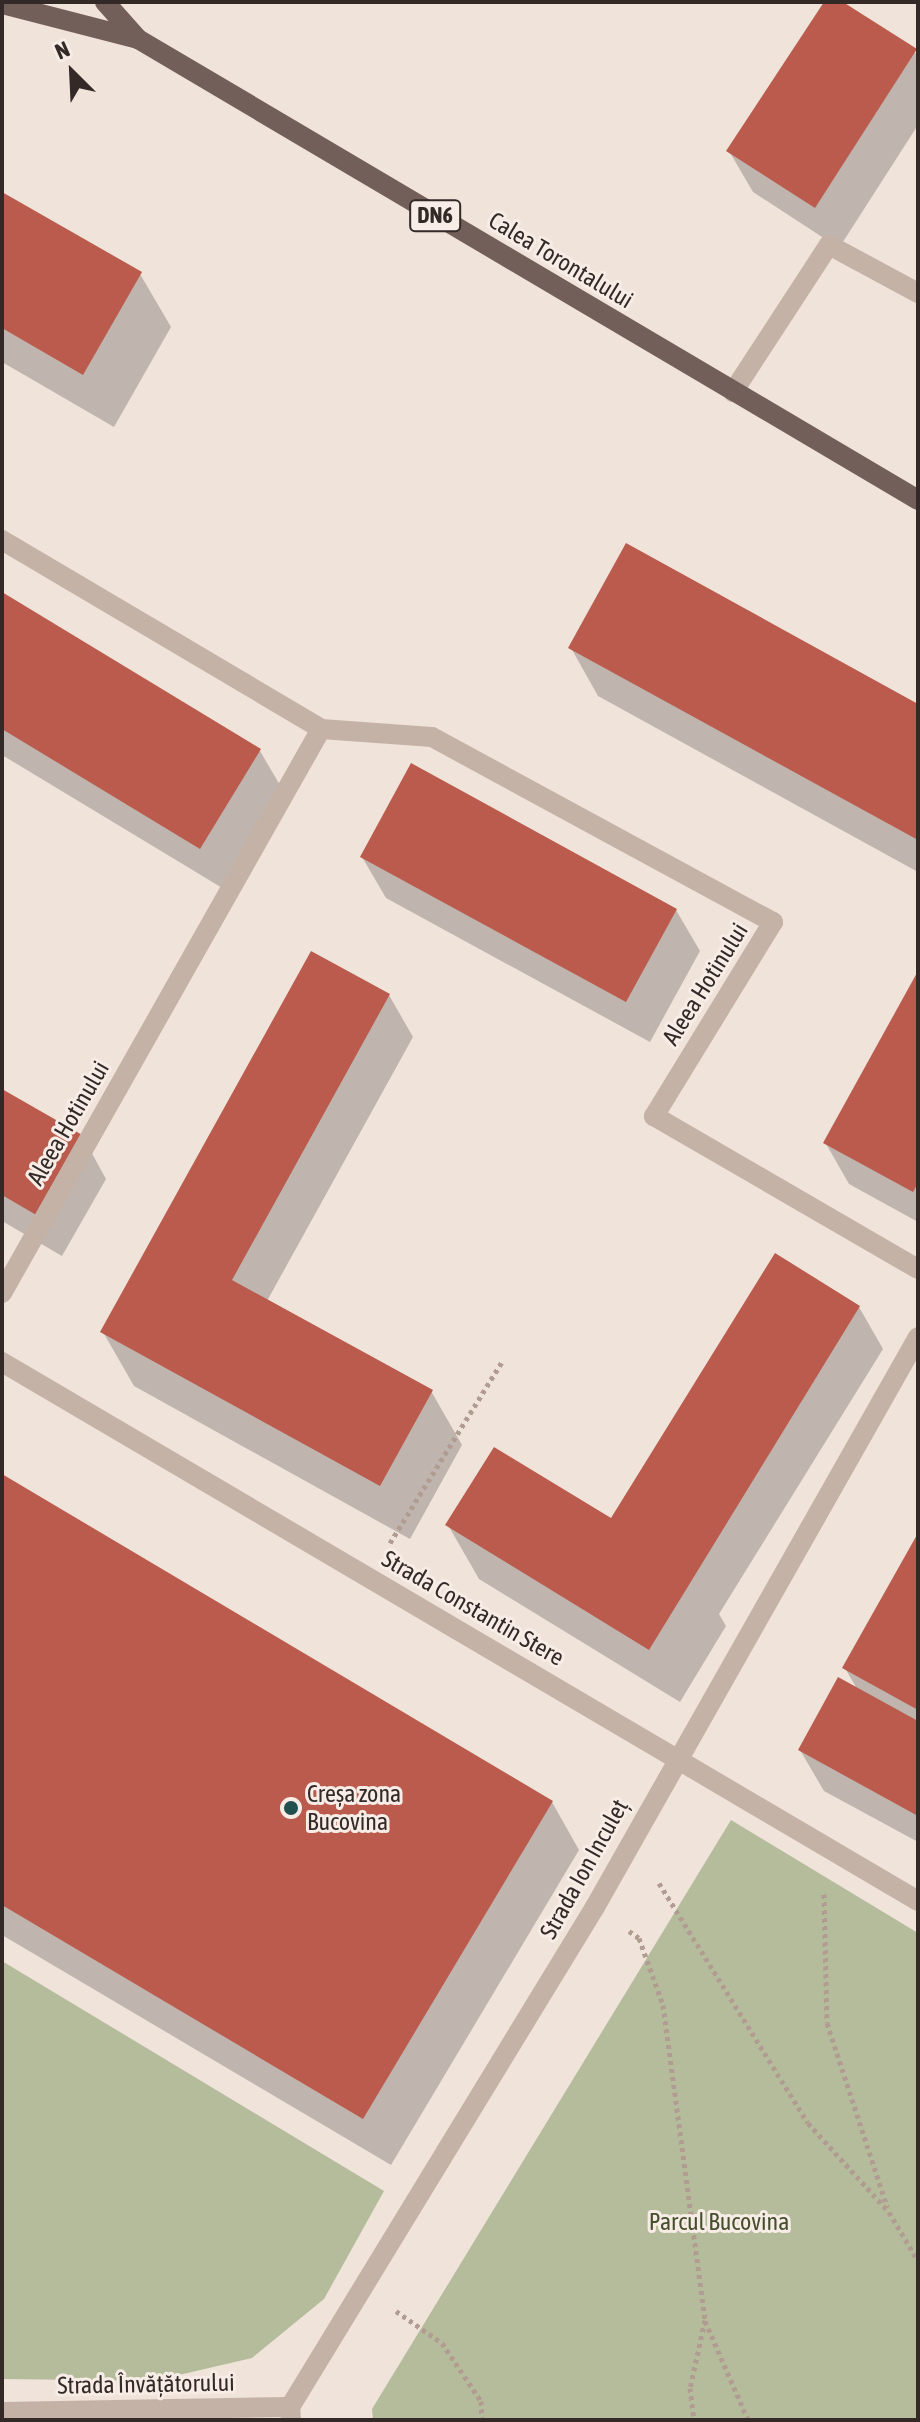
<!DOCTYPE html>
<html>
<head>
<meta charset="utf-8">
<style>
	body { margin:0 }
	#map { position:relative; width:920px; height:2422px; overflow:hidden; background:#efe3da; font-family:"Asap Condensed",sans-serif }
	div>[style] { position:absolute }
	.green>* { inset:0; background:#b5bc9c }
	.shadow>* { inset:0; background:#0003 }
	.building>* { inset:0; background:#ba5b4d }
	.path>* { height:5px; margin-top:-2.5px; transform-origin:0; background:repeating-linear-gradient(90deg,#b19c92 0 4px,transparent 0 8px) }
	.lane>* { height:20px; margin:-10px; padding:0 10px; transform-origin:10px; border-radius:10px; background:#c5b2a7 }
	.street>* { height:20px; margin:-10px; padding:0 10px; transform-origin:10px; border-radius:10px; background:#c5b2a7 }
	.primary>* { height:20px; margin:-10px; padding:0 10px; transform-origin:10px; border-radius:10px; background:#735f59 }
	.dots>* { width:22px; height:22px; translate:-50% -50%; box-sizing:border-box; border:4px solid #f7ede6; border-radius:50% }
	span { translate:-50% -50%; white-space:nowrap; text-align:center; line-height:1.15; -webkit-text-stroke:6px #f7ede6; paint-order:stroke }
	.shield-label span { padding:2px 6px; background:#f7ede6; border:2px solid; border-radius:6px; -webkit-text-stroke-width:0 }
	.shield-label { font-size:22px; color:#332927; font-weight:700 }
	.street-label { font-size:24px; color:#332927 }
	.poi-label { font-size:24px; color:#332927 }
	.left { translate:0 -50%; text-align:left }
	.park-label { font-size:24px; color:#464f2d }
	.frame { position:absolute; inset:0; border:4px solid #332927; pointer-events:none }
	.north { position:absolute; left:32px; top:32px; width:80px; height:80px; -webkit-text-stroke:6px #f7ede6; paint-order:stroke; rotate:336deg; font-size:22px; font-weight:700; line-height:32px; text-align:center; color:#332927 }
	.north::after { content:''; display:block; margin:auto; width:28px; height:36px; background:#332927; clip-path:polygon(50% 0,100% 100%,50% 72%,0 100%) }
</style>
</head>
<body>
<div id="map">
	<div class="green">
		<i style="clip-path:polygon(731px 1820px,918px 1933px,918px 2420px,373px 2420px,372px 2409px)"></i>
		<i style="clip-path:polygon(2px 1961px,384px 2191px,324px 2299px,252px 2358px,153px 2381px,3px 2379px)"></i>
	</div>
	<div class="shadow">
		<i style="clip-path:polygon(826px 2px,839px 2px,918px 55px,918px 125px,839px 248px,753px 192px,729px 151px)"></i>
		<i style="clip-path:polygon(2px 195px,140px 274px,171px 327px,114px 427px,2px 362px)"></i>
		<i style="clip-path:polygon(2px 595px,260px 751px,284px 792px,224px 889px,2px 755px)"></i>
		<i style="clip-path:polygon(571px 648px,918px 706px,918px 872px,598px 696px)"></i>
		<i style="clip-path:polygon(362px 857px,676px 910px,700px 951px,650px 1042px,386px 898px)"></i>
		<i style="clip-path:polygon(918px 975px,918px 1222px,849px 1184px,825px 1142px)"></i>
		<i style="clip-path:polygon(389px 995px,413px 1037px,267px 1301px,431px 1391px,462px 1445px,410px 1539px,134px 1386px,103px 1332px)"></i>
		<i style="clip-path:polygon(2px 1091px,83px 1137px,106px 1179px,62px 1256px,2px 1221px)"></i>
		<i style="clip-path:polygon(859px 1307px,883px 1349px,719px 1614px,726px 1626px,680px 1702px,479px 1579px,448px 1525px,617px 1525px)"></i>
		<i style="clip-path:polygon(2px 1476px,552px 1802px,579px 1850px,391px 2165px,2px 1935px)"></i>
		<i style="clip-path:polygon(918px 1537px,918px 1842px,824px 1791px,800px 1750px,857px 1689px,845px 1668px)"></i>
	</div>
	<div class="building">
		<i style="clip-path:polygon(824px 2px,843px 2px,917px 49px,815px 208px,726px 151px)"></i>
		<i style="clip-path:polygon(2px 192px,142px 272px,83px 375px,2px 328px)"></i>
		<i style="clip-path:polygon(626px 543px,918px 704px,918px 840px,568px 648px)"></i>
		<i style="clip-path:polygon(2px 592px,261px 749px,200px 849px,2px 729px)"></i>
		<i style="clip-path:polygon(411px 763px,677px 909px,626px 1002px,360px 857px)"></i>
		<i style="clip-path:polygon(311px 951px,390px 994px,232px 1280px,433px 1390px,380px 1486px,100px 1332px)"></i>
		<i style="clip-path:polygon(918px 971px,918px 1183px,913px 1192px,823px 1143px)"></i>
		<i style="clip-path:polygon(2px 1089px,84px 1136px,38px 1216px,2px 1195px)"></i>
		<i style="clip-path:polygon(775px 1253px,860px 1306px,649px 1650px,445px 1525px,494px 1447px,611px 1518px)"></i>
		<i style="clip-path:polygon(2px 1474px,553px 1801px,363px 2119px,2px 1905px)"></i>
		<i style="clip-path:polygon(918px 1533px,918px 1710px,842px 1668px)"></i>
		<i style="clip-path:polygon(838px 1677px,918px 1721px,918px 1816px,798px 1750px)"></i>
	</div>
	<div class="path">
		<i style="left:390px;top:1543px;width:215px;rotate:-58.3deg"></i>
		<i style="left:659px;top:1883px;width:282px;rotate:58.2deg"></i>
		<i style="left:808px;top:2123px;width:120px;rotate:47.7deg"></i>
		<i style="left:889px;top:2212px;width:57px;rotate:59.4deg"></i>
		<i style="left:824px;top:1894px;width:129px;rotate:88.7deg"></i>
		<i style="left:827px;top:2023px;width:194px;rotate:71.9deg"></i>
		<i style="left:629px;top:1931px;width:12px;rotate:35deg"></i>
		<i style="left:639px;top:1938px;width:71px;rotate:70.3deg"></i>
		<i style="left:663px;top:2005px;width:318px;rotate:82.4deg"></i>
		<i style="left:705px;top:2320px;width:70px;rotate:102.4deg"></i>
		<i style="left:690px;top:2388px;width:32px;rotate:83deg"></i>
		<i style="left:396px;top:2311px;width:56px;rotate:34.8deg"></i>
		<i style="left:442px;top:2343px;width:70px;rotate:56.1deg"></i>
		<i style="left:481px;top:2401px;width:19px;rotate:87deg"></i>
		<i style="left:705px;top:2321px;width:108px;rotate:66.5deg"></i>
	</div>
	<div class="lane">
		<i style="left:733px;top:392px;width:176px;rotate:-56.9deg"></i>
		<i style="left:829px;top:245px;width:101px;rotate:28.3deg"></i>
		<i style="left:2px;top:540px;width:371px;rotate:30.6deg"></i>
		<i style="left:321px;top:729px;width:648px;rotate:119.49deg"></i>
		<i style="left:321px;top:729px;width:111px;rotate:4.1deg"></i>
		<i style="left:432px;top:737px;width:388px;rotate:28.5deg"></i>
		<i style="left:773px;top:922px;width:228px;rotate:121.5deg"></i>
		<i style="left:654px;top:1116px;width:305px;rotate:30.1deg"></i>
	</div>
	<div class="street">
		<i style="left:2px;top:1362px;width:1063px;rotate:30.47deg"></i>
		<i style="left:2px;top:2412px;width:288px;rotate:-1deg"></i>
		<i style="left:291px;top:2420px;width:13px;rotate:-94deg"></i>
		<i style="left:290px;top:2407px;width:586px;rotate:-58.62deg"></i>
		<i style="left:595px;top:1907px;width:655px;rotate:-60.46deg"></i>
	</div>
	<div class="primary">
		<i style="left:105px;top:2px;width:50px;rotate:48.3deg"></i>
		<i style="left:2px;top:4px;width:140px;rotate:14.4deg"></i>
		<i style="left:138px;top:39px;width:906px;rotate:30.58deg"></i>
	</div>
	<div class="dots">
		<i style="left:291px;top:1808px;background:#21504e"></i>
	</div>
	<div class="shield-label">
		<span style="left:435px;top:216px">DN6</span>
	</div>
	<div class="street-label">
		<span style="left:561px;top:260px;rotate:31deg">Calea Torontalului</span>
		<span style="left:705px;top:984px;rotate:-58deg">Aleea Hotinului</span>
		<span style="left:68px;top:1123px;rotate:-60deg">Aleea Hotinului</span>
		<span style="left:473px;top:1608px;rotate:30deg">Strada Constantin Stere</span>
		<span style="left:584px;top:1869px;rotate:-61deg">Strada Ion Inculeț</span>
		<span style="left:146px;top:2384px;rotate:-1deg">Strada Învățătorului</span>
	</div>
	<div class="poi-label">
		<span class="left" style="left:307px;top:1808px">Creșa zona<br>Bucovina</span>
	</div>
	<div class="park-label">
		<span style="left:719px;top:2222px">Parcul Bucovina</span>
	</div>
	<div class="frame"></div>
	<div class="north">N</div>
</div>
</body>
</html>
